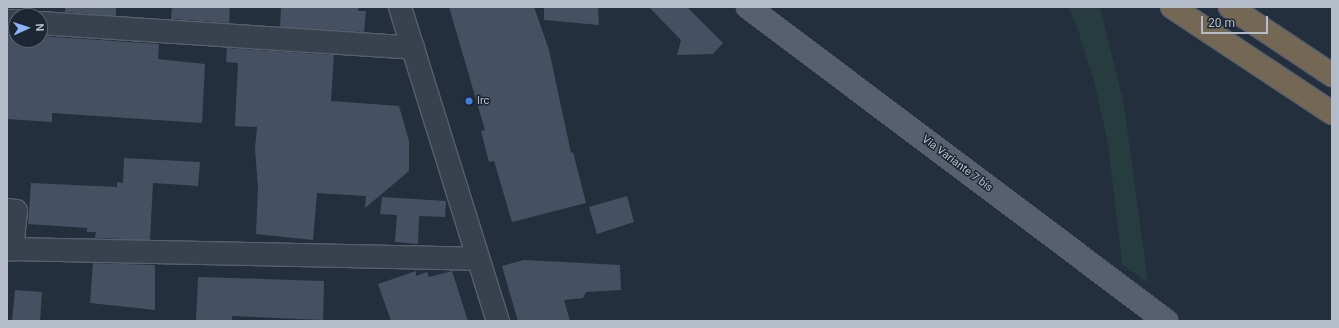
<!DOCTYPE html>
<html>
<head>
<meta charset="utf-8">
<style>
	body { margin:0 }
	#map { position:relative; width:1339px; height:328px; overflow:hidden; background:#242f3e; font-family:Roboto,sans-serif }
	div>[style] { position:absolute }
	.green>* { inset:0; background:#263c3f }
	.building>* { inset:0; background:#455162 }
	.roads { filter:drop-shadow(1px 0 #565f6c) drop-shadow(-1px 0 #565f6c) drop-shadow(0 1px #565f6c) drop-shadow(0 -1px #565f6c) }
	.minor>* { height:22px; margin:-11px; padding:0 11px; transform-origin:11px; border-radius:11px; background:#38414e }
	.major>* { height:22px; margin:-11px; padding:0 11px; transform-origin:11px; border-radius:11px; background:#56606e }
	.highway>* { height:22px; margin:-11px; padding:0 11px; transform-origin:11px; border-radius:11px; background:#746855 }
	.dots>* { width:11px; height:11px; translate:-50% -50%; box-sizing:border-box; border:2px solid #1d2633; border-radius:50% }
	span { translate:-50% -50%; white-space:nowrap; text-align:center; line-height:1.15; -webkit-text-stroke:3px #1d2633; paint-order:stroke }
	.poi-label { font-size:11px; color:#b4bcc9 }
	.left { translate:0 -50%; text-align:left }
	.street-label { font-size:11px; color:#b4bcc9 }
	.frame { position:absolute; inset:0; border:8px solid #b4bcc9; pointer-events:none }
	.north { position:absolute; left:8px; top:8px; width:40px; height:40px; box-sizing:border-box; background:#1d2633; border:1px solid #59626f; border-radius:50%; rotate:87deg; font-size:11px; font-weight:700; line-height:16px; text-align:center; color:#b4bcc9 }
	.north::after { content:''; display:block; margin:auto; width:14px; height:18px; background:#8ab4f8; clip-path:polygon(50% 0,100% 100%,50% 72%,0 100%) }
	.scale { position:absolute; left:1201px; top:16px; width:67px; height:18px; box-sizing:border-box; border:2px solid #b4bcc9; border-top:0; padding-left:5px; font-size:12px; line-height:14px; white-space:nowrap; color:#b4bcc9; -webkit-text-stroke:3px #1d2633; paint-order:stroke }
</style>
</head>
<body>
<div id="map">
	<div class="green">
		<i style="clip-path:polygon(1068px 7px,1100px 7px,1124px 105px,1148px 283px,1122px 264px,1108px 143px,1094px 81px,1077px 27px)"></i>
	</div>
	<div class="building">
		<i style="clip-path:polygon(65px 7px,116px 7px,116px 16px,65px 12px)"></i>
		<i style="clip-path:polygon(172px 7px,230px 7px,229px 23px,171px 19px)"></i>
		<i style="clip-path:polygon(281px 7px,359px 7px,358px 11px,366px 11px,364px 32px,280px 27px)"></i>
		<i style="clip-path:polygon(449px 7px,534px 7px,549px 50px,571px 153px,573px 152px,586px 203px,512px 222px,494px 161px,489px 162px,481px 131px,485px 130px)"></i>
		<i style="clip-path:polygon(544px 7px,598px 7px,599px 25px,544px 20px)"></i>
		<i style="clip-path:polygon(649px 7px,687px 7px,723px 43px,713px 54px,677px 55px,681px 40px)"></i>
		<i style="clip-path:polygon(8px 34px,16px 34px,16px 40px,40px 40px,40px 36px,159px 44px,158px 59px,205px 64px,202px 123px,52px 113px,52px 122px,7px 119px)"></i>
		<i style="clip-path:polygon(227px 48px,334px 55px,331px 101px,399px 106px,409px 141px,409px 171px,365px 208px,366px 196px,317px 193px,313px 240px,256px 234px,258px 188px,255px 149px,257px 127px,235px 126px,238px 63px,226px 62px)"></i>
		<i style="clip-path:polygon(124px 158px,200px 162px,198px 186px,153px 183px,150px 240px,95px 238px,96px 232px,87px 232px,87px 228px,28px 224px,31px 183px,117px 187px,117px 182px,123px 183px)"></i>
		<i style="clip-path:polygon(627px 196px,634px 222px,597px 234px,589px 207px)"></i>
		<i style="clip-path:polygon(382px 197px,446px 201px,445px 217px,419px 216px,418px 244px,395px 242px,397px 215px,380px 214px)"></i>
		<i style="clip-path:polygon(524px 260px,620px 265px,621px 290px,586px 292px,583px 298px,564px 300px,570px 321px,518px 321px,502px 266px)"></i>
		<i style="clip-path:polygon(93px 263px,155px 265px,155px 310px,90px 303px)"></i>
		<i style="clip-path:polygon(416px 271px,416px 276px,427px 272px,429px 277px,452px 271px,468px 321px,391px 321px,378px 284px)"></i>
		<i style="clip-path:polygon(198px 277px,324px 281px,323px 320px,232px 316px,232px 321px,196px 321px)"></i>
		<i style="clip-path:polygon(15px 290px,42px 292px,40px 321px,12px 321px)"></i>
	</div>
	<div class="roads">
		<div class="minor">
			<i style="left:400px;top:7px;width:329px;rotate:72.7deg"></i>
			<i style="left:7px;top:21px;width:9px"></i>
			<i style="left:40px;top:23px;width:374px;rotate:3.8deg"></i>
			<i style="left:7px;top:210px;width:9px;rotate:6deg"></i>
			<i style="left:16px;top:211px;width:39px;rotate:96deg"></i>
			<i style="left:7px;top:249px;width:471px;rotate:1.2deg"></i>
		</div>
		<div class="major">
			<i style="left:748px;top:7px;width:523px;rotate:36.91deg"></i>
		</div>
		<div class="highway">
			<i style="left:1172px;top:7px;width:192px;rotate:33.5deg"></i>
			<i style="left:1230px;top:7px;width:123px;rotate:33.7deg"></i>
		</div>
	</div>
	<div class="dots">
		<i style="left:469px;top:101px;background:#3f7fe0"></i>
	</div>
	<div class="poi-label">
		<span class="left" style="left:477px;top:101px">Irc</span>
	</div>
	<div class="street-label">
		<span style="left:957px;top:164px;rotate:37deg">Via Variante 7 bis</span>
	</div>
	<div class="frame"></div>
	<div class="north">N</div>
	<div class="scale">20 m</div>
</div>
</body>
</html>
